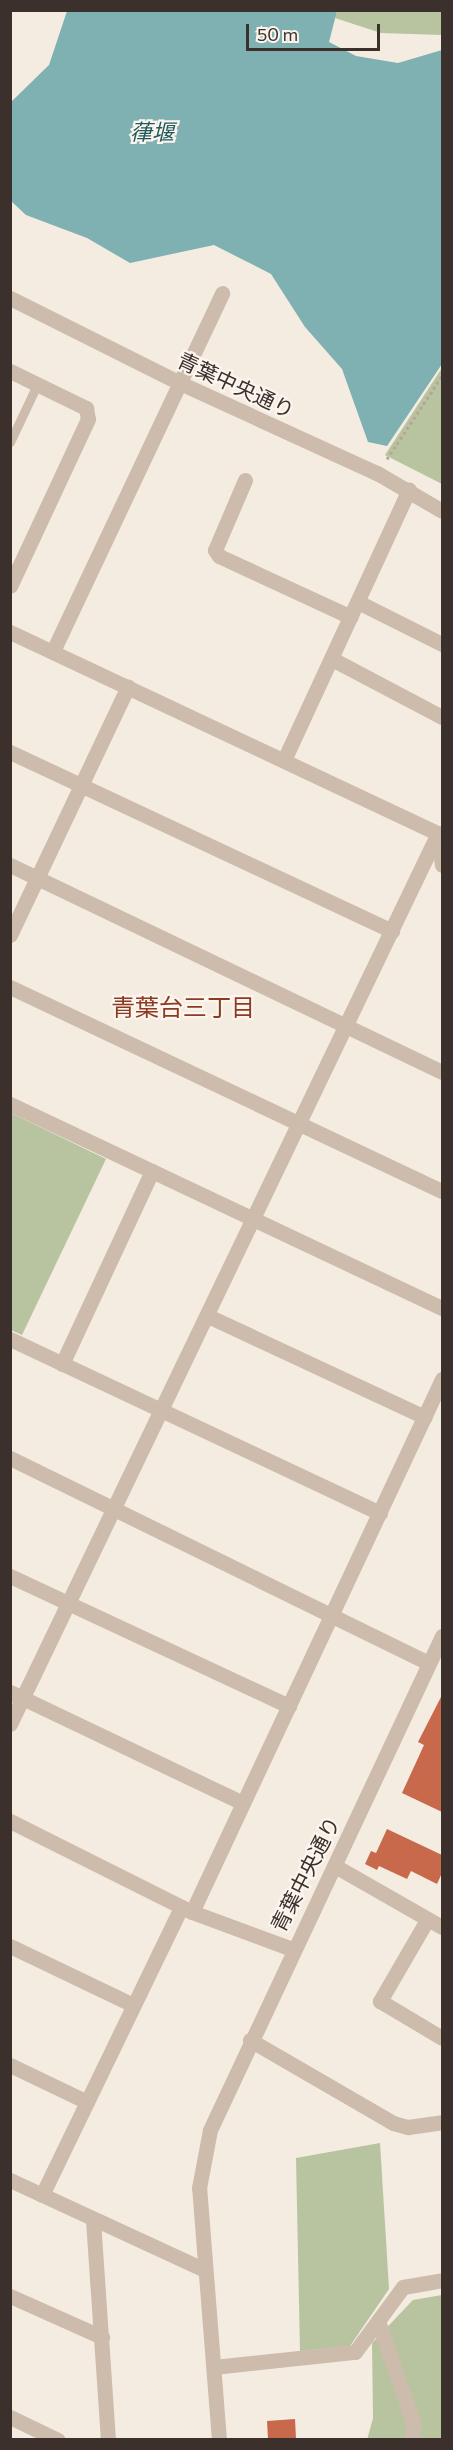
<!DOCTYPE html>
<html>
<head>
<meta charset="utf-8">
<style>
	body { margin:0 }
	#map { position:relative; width:453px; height:2450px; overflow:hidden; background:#f4ebe1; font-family:Commissioner,"Noto Sans JP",sans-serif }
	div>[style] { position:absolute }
	.green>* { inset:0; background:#b8c4a0 }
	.water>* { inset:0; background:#7fb0b2 }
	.building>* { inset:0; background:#c8694b }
	.path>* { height:3px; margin-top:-1.5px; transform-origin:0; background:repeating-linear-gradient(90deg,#b9a596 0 3px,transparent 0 6px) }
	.service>* { height:9px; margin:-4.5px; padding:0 4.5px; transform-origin:4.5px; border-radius:4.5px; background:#cdbbac }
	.minor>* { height:15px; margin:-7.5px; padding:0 7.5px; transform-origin:7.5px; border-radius:7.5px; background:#cdbbac }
	.tertiary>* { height:15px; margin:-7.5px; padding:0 7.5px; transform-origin:7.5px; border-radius:7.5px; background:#cdbbac }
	span { translate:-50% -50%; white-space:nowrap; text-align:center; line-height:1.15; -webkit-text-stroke:4.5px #fbf5ee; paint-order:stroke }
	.street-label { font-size:21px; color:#3b302b }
	.water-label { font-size:22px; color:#1f5a5e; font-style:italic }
	.quarter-label { font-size:24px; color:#8c3b22 }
	.frame { position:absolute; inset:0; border:12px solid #3b302b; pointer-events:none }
	.scale { position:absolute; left:246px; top:24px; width:134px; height:27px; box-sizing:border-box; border:3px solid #3b302b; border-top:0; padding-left:8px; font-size:18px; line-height:21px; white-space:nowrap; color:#3b302b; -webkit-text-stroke:4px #fbf5ee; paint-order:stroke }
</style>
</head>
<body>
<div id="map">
	<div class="green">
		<i style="clip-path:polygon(337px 11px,442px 11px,442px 35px,381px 33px,335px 18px)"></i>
		<i style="clip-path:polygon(442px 368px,442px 484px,385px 455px)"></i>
		<i style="clip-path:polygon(11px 1113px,106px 1159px,22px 1335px,11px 1330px)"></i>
		<i style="clip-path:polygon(380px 2143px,389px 2289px,350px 2346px,300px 2351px,296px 2158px)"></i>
		<i style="clip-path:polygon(442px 2295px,442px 2439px,367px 2440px,373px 2418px,372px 2343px,413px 2300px)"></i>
	</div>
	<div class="water">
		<i style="clip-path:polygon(67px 11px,337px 11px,329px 42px,356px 56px,398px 63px,442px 50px,442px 364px,387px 446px,368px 442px,342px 369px,305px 327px,271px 274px,214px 245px,130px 263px,87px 238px,26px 215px,11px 201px,11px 102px,49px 65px)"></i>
	</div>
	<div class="building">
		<i style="clip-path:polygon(442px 1695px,442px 1812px,402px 1793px,424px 1745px,418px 1742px)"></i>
		<i style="clip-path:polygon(387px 1829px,442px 1855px,442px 1873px,437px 1884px,411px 1871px,407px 1879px,379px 1866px,377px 1870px,365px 1864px,371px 1851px,376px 1853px)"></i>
		<i style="clip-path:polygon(295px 2419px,296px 2439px,268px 2439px,267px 2421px)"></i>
	</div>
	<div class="path">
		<i style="left:387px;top:459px;width:100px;rotate:-56.5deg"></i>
	</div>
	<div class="service">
		<i style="left:10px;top:442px;width:63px;rotate:-64.7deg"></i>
	</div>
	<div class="minor">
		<i style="left:10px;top:371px;width:85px;rotate:26deg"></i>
		<i style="left:86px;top:408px;width:11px;rotate:80deg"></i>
		<i style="left:88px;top:419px;width:184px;rotate:115deg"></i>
		<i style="left:245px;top:480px;width:76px;rotate:113.2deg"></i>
		<i style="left:215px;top:550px;width:7px;rotate:56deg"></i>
		<i style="left:219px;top:556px;width:145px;rotate:24.8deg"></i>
		<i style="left:358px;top:602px;width:94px;rotate:26.6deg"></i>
		<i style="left:10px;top:632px;width:477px;rotate:25.2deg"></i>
		<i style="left:53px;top:651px;width:396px;rotate:-64.7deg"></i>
		<i style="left:332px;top:659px;width:124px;rotate:27.8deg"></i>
		<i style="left:10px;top:752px;width:422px;rotate:25.1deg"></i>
		<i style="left:284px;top:760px;width:298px;rotate:-65.2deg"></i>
		<i style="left:438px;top:833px;width:32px;rotate:83deg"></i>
		<i style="left:10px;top:865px;width:479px;rotate:25.6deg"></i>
		<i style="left:10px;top:935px;width:275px;rotate:-64.6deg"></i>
		<i style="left:10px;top:987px;width:478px;rotate:25.3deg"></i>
		<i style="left:10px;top:1104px;width:478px;rotate:25.3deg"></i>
		<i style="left:208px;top:1316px;width:239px;rotate:25deg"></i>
		<i style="left:10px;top:1339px;width:409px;rotate:25.2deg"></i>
		<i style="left:62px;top:1364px;width:213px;rotate:-65deg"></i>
		<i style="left:10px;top:1458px;width:466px;rotate:26.1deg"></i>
		<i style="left:10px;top:1576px;width:308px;rotate:25deg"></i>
		<i style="left:10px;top:1692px;width:258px;rotate:25.5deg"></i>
		<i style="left:10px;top:1724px;width:988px;rotate:-64.34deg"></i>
		<i style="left:10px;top:1821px;width:203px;rotate:26.6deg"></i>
		<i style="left:192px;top:1912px;width:107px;rotate:20.3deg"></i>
		<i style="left:335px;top:1866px;width:123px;rotate:29.7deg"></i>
		<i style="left:192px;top:1912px;width:589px;rotate:-64.87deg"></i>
		<i style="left:427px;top:1920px;width:94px;rotate:120.1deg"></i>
		<i style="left:380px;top:2001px;width:72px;rotate:30.8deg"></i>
		<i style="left:10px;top:1946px;width:136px;rotate:25.6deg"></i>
		<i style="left:250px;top:2040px;width:165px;rotate:30.1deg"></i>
		<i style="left:393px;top:2123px;width:16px;rotate:15deg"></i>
		<i style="left:408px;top:2127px;width:34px;rotate:-8deg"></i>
		<i style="left:10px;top:2065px;width:85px;rotate:25.7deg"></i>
		<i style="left:10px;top:2180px;width:215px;rotate:24.8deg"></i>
		<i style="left:42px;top:2195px;width:320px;rotate:-64.2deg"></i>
		<i style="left:93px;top:2220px;width:221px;rotate:86.1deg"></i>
		<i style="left:10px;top:2296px;width:101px;rotate:24deg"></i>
		<i style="left:378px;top:2321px;width:110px;rotate:70.9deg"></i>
		<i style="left:414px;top:2425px;width:15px;rotate:101deg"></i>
		<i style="left:214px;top:2367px;width:142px;rotate:-6.1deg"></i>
		<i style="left:355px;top:2352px;width:81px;rotate:-53.6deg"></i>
		<i style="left:403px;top:2287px;width:40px;rotate:-10deg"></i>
		<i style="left:10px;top:2417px;width:53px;rotate:25.6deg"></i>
	</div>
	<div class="tertiary">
		<i style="left:10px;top:298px;width:190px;rotate:26.6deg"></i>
		<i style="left:180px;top:383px;width:217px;rotate:24.6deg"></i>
		<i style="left:377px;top:473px;width:75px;rotate:30.3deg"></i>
		<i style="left:219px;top:2440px;width:253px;rotate:-94.5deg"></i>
		<i style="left:199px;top:2188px;width:59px;rotate:-79.3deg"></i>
		<i style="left:210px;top:2130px;width:546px;rotate:-64.84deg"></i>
	</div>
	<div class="street-label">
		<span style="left:236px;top:385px;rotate:25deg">青葉中央通り</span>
		<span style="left:305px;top:1874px;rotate:-63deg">青葉中央通り</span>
	</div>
	<div class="water-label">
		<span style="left:152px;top:132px">葎堰</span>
	</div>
	<div class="quarter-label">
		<span style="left:183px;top:1007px">青葉台三丁目</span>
	</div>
	<div class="frame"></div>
	<div class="scale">50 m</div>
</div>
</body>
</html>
